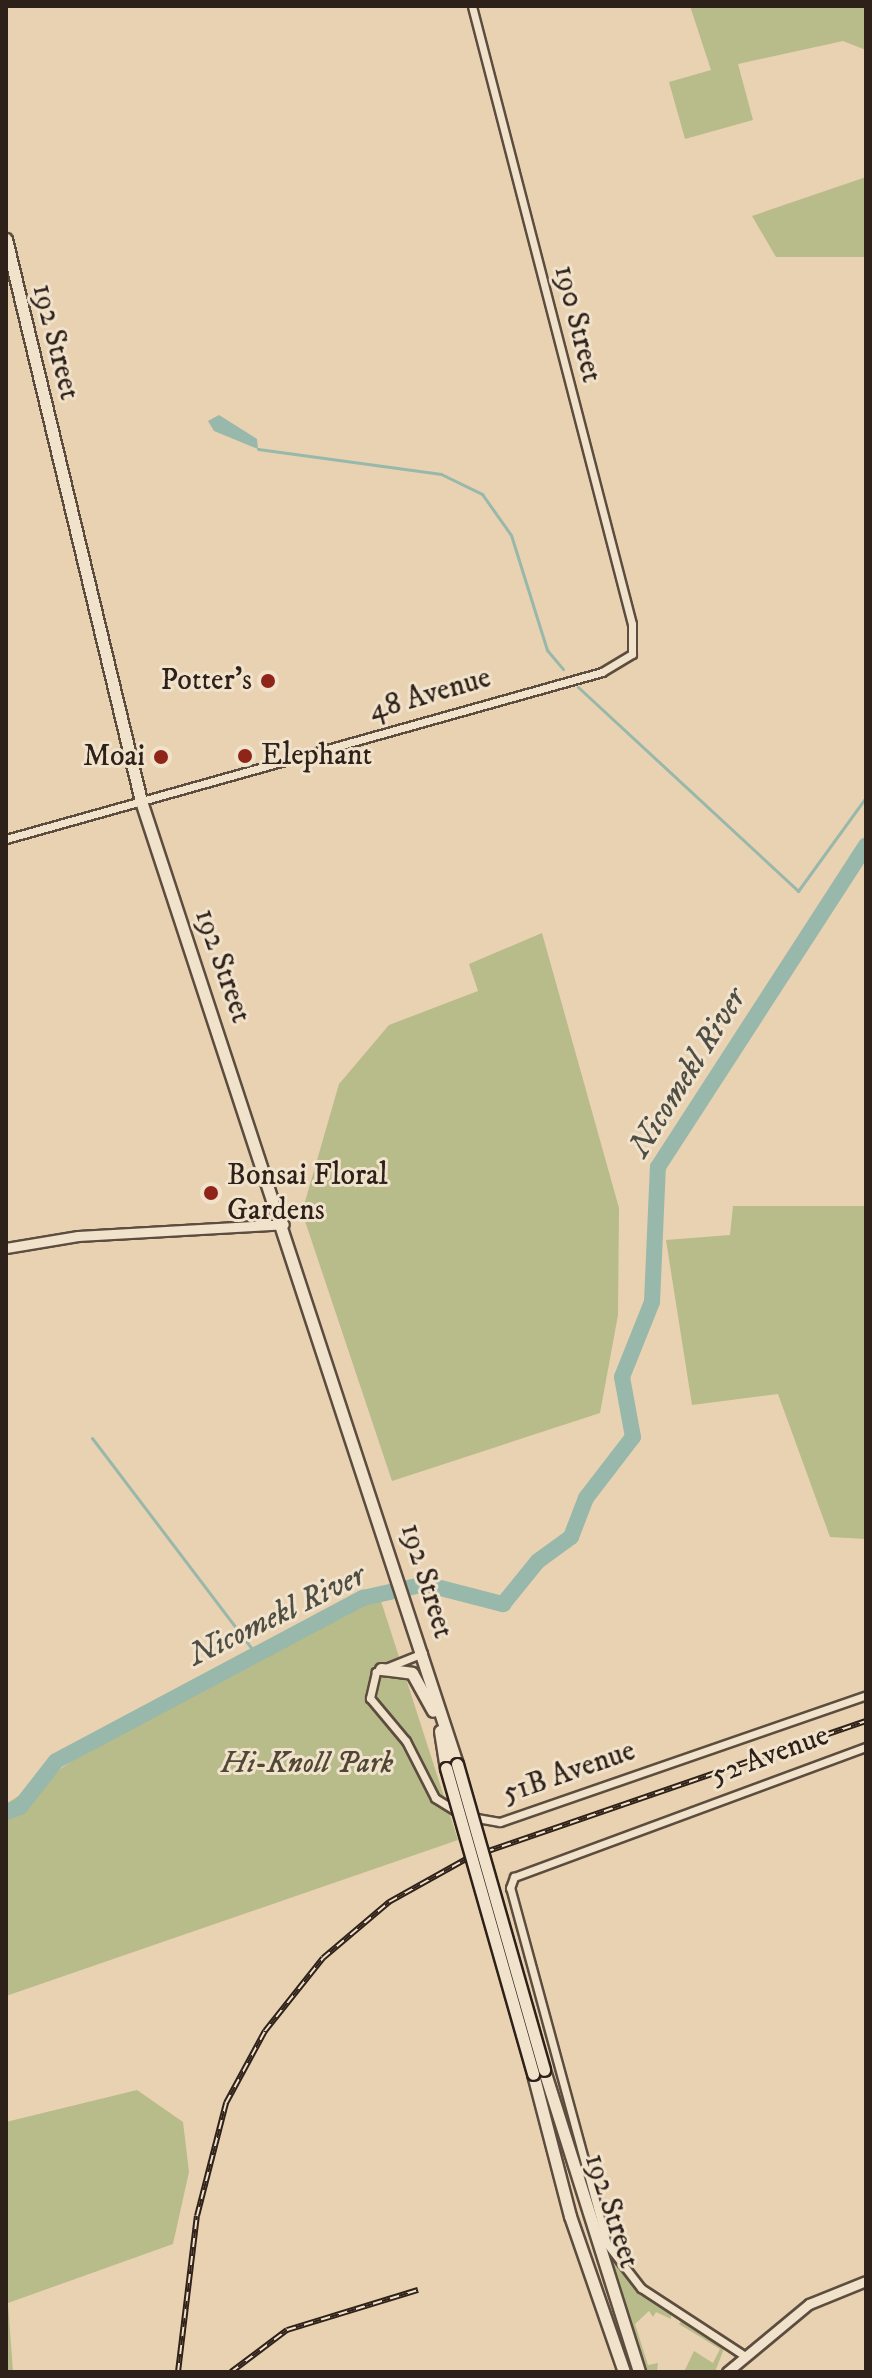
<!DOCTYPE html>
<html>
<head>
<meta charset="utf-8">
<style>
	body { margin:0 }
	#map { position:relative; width:872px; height:2378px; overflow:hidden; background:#e9d2b1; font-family:"IM FELL DW Pica",serif }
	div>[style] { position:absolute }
	.green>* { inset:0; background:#b8bb8a }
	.water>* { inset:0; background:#97b8aa }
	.stream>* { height:3px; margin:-1.5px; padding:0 1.5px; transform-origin:1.5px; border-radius:1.5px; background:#97b8aa }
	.river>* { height:16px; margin:-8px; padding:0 8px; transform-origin:8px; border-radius:8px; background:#97b8aa }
	.roads { filter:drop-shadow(2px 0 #5d4d3f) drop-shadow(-2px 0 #5d4d3f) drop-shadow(0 2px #5d4d3f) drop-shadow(0 -2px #5d4d3f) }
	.minor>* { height:7px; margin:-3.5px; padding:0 3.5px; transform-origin:3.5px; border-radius:3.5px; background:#f1e2cc }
	.tertiary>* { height:9px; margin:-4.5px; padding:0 4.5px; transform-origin:4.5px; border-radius:4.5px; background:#f1e2cc }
	.secondary>* { height:11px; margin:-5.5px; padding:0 5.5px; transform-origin:5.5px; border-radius:5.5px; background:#f1e2cc }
	.rail>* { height:6px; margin-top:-3px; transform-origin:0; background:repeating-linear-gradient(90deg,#f1e2cc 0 9px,#2e2119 0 18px); box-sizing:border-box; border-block:2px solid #2e2119 }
	.bridges { filter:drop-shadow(2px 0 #2e2119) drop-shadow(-2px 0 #2e2119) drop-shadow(0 2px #2e2119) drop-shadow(0 -2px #2e2119) }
	.secondary-bridge>* { height:11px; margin:-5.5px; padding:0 5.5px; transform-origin:5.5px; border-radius:5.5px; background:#f1e2cc }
	.dots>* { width:22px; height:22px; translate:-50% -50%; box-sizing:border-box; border:4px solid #f1e2cc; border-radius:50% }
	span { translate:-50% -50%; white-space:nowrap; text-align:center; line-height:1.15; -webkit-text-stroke:6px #f1e2cc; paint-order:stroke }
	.street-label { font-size:30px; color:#2e2119 }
	.poi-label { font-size:30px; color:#2e2119 }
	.right { translate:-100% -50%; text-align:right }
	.left { translate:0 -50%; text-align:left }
	.park-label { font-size:30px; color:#504835; font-style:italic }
	.water-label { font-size:32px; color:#4e4e44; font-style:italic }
	.frame { position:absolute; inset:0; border:8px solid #2e2119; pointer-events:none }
</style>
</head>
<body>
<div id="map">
	<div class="green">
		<i style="clip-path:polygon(690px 6px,866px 6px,866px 50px,843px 41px,738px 64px,753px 120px,685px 139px,669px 82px,711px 70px)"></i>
		<i style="clip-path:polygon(866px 177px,866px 257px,776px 257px,752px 216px)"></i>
		<i style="clip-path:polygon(542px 933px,619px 1208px,618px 1315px,600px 1413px,392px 1481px,302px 1212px,339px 1084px,389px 1025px,478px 991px,469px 964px)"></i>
		<i style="clip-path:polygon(733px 1206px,866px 1206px,866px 1539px,830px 1537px,778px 1394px,692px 1405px,666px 1240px,730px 1235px)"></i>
		<i style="clip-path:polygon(381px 1601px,458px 1840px,6px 1996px,6px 1804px,168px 1699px,338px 1610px)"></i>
		<i style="clip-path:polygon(137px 2090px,183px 2122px,189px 2172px,173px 2244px,8px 2303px,13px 2372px,6px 2372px,6px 2122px)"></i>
		<i style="clip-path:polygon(604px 2249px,641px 2293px,671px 2314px,671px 2319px,656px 2312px,653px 2317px,649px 2311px,635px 2324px,648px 2365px,658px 2363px,657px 2372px,646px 2372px)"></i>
		<i style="clip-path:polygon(682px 2320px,725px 2346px,715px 2372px,684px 2372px,694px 2351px,713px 2363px,720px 2349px,679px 2324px)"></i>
	</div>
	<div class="water">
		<i style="clip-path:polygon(219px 415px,257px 439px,258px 449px,214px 431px,208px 421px)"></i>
	</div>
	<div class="stream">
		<i style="left:258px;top:449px;width:185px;rotate:7.8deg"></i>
		<i style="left:441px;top:474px;width:46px;rotate:26deg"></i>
		<i style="left:482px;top:494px;width:50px;rotate:54.7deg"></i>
		<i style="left:511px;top:535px;width:121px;rotate:72.6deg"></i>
		<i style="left:547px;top:650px;width:25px;rotate:50deg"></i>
		<i style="left:578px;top:687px;width:300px;rotate:42.8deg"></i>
		<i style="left:798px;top:891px;width:116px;rotate:-54.1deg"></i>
		<i style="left:92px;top:1438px;width:273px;rotate:52.8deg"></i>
	</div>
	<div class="river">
		<i style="left:6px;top:1812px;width:15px;rotate:-20deg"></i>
		<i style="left:20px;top:1807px;width:58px;rotate:-52deg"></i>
		<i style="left:56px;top:1761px;width:348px;rotate:-28deg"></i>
		<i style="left:363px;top:1598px;width:64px;rotate:-12.7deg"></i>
		<i style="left:425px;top:1584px;width:81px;rotate:14.4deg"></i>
		<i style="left:503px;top:1604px;width:55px;rotate:-50.9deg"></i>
		<i style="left:538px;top:1561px;width:41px;rotate:-36deg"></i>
		<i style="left:571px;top:1537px;width:42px;rotate:-69deg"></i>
		<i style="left:586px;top:1498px;width:77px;rotate:-52.4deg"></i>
		<i style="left:633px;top:1437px;width:61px;rotate:-100.4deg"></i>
		<i style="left:622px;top:1377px;width:81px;rotate:-68.2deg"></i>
		<i style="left:652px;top:1302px;width:135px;rotate:-87.5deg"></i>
		<i style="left:658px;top:1167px;width:383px;rotate:-57.1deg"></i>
	</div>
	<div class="roads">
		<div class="minor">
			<i style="left:6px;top:839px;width:619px;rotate:-15.65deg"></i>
			<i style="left:602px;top:672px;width:35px;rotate:-31deg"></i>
			<i style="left:632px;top:654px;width:30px;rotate:-90deg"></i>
			<i style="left:632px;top:624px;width:638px;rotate:-104.52deg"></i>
			<i style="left:423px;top:1653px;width:51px;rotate:158deg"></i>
			<i style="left:376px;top:1672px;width:27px;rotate:103deg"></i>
			<i style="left:370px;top:1698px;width:56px;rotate:50.1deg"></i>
			<i style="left:406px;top:1741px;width:64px;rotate:63deg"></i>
			<i style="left:435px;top:1798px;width:28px;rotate:32deg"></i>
			<i style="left:471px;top:1817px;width:29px;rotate:10deg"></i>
			<i style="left:500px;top:1822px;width:387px;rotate:-19.1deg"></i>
			<i style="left:745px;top:2356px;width:124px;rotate:-146.8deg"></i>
			<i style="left:641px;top:2288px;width:56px;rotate:-127.7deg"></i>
			<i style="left:607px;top:2244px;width:369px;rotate:-105.2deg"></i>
			<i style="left:510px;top:1888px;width:12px;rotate:-70deg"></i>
			<i style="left:514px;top:1877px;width:375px;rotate:-20.3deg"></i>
		</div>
		<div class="tertiary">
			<i style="left:6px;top:1248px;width:73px;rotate:-9.5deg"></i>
			<i style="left:78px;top:1236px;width:206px;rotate:-3.3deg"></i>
			<i style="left:727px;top:2372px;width:107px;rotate:-39.7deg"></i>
			<i style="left:809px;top:2304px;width:61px;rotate:-22deg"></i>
		</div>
		<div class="secondary">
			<i style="left:6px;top:239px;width:578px;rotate:76.49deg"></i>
			<i style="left:141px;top:801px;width:1014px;rotate:71.83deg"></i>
			<i style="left:381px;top:1669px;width:31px;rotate:7deg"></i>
			<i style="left:412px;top:1673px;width:43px;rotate:61.1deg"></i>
			<i style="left:440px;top:1731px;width:37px;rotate:81deg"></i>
			<i style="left:544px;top:2070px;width:317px;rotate:72.5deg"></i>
			<i style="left:533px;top:2074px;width:147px;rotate:75.4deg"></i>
			<i style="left:570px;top:2216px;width:165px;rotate:70.9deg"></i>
		</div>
	</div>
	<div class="rail">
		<i style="left:178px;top:2372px;width:157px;rotate:-83.1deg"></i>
		<i style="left:197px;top:2216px;width:117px;rotate:-75.6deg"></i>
		<i style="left:226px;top:2103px;width:82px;rotate:-61.6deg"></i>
		<i style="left:265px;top:2031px;width:93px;rotate:-51.5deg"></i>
		<i style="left:323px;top:1958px;width:87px;rotate:-40.3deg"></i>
		<i style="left:389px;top:1902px;width:90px;rotate:-29.1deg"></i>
		<i style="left:468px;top:1858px;width:421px;rotate:-19deg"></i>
		<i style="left:231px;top:2372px;width:70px;rotate:-36.9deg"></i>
		<i style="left:287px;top:2330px;width:137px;rotate:-17deg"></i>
	</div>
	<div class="bridges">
		<div class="secondary-bridge">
			<i style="left:457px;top:1764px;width:318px;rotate:74.1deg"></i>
			<i style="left:446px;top:1768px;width:318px;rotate:74.1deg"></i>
		</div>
	</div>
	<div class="dots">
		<i style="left:268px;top:681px;background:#8f2418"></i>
		<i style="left:245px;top:756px;background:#8f2418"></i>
		<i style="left:161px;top:757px;background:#8f2418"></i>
		<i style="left:211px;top:1193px;background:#8f2418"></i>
	</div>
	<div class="street-label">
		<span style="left:577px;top:324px;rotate:76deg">190 Street</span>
		<span style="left:55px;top:342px;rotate:76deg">192 Street</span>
		<span style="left:430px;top:695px;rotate:-16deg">48 Avenue</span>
		<span style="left:222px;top:966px;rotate:71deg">192 Street</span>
		<span style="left:426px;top:1581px;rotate:73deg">192 Street</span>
		<span style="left:770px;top:1756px;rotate:-20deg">52 Avenue</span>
		<span style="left:569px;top:1773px;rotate:-19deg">51B Avenue</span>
		<span style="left:611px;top:2211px;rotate:72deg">192 Street</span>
	</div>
	<div class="poi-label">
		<span class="right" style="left:252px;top:681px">Potter's</span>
		<span class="left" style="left:261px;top:756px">Elephant</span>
		<span class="right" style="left:145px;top:757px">Moai</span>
		<span class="left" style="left:227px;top:1193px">Bonsai Floral<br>Gardens</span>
	</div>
	<div class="park-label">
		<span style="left:307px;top:1764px">Hi-Knoll Park</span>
	</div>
	<div class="water-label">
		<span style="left:688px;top:1073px;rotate:-58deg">Nicomekl River</span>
		<span style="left:277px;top:1616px;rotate:-26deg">Nicomekl River</span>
	</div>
	<div class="frame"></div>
</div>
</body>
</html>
